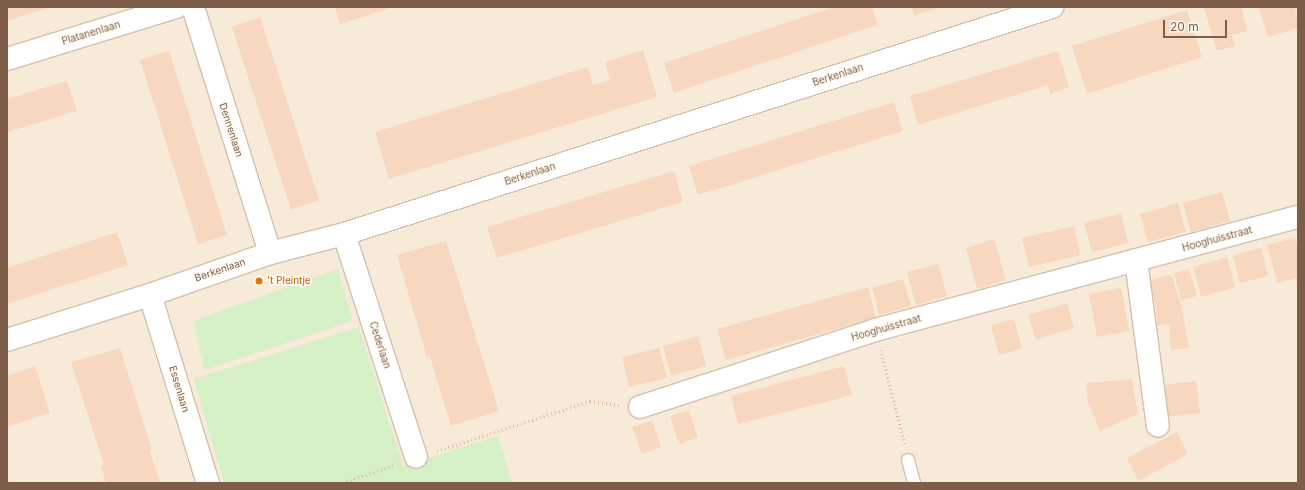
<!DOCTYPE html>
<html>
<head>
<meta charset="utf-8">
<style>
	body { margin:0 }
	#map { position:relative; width:1305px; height:490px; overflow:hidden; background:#fff8ea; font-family:Inter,sans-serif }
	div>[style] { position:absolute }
	.residential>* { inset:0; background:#f7ead8 }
	.green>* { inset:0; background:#d5efc6 }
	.building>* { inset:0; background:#f7d8bf }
	.path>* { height:2.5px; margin-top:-1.25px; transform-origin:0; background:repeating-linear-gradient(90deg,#debba0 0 1px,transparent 0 4px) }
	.roads { filter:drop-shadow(1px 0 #d3c0ad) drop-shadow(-1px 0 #d3c0ad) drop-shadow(0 1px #d3c0ad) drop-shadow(0 -1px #d3c0ad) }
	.lane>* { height:12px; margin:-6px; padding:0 6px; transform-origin:6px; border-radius:6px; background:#fff }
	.street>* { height:22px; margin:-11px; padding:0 11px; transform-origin:11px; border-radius:11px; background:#fff }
	.dots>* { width:11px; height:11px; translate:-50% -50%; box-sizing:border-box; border:2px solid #fffbf3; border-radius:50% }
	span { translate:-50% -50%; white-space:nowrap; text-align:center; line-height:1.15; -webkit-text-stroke:3.5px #fffbf3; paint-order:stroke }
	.street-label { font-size:10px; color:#7e5e49 }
	.food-label { font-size:10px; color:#c56008 }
	.left { translate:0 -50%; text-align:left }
	.frame { position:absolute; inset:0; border:8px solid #7e5e49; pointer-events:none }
	.scale { position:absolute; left:1163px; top:20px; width:64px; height:18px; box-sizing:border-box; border:2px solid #7e5e49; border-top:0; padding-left:5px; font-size:12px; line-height:14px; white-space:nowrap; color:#7e5e49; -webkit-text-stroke:3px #fffbf3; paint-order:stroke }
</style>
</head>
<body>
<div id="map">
	<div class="residential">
		<i style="clip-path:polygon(7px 7px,1298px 7px,1298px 483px,7px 483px)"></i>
	</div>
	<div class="green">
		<i style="clip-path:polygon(338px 269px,352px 321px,205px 370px,193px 321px)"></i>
		<i style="clip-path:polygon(359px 327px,403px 466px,498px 436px,512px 483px,224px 483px,194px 379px)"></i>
	</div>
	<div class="building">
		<i style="clip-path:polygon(7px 7px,50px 7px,7px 21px)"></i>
		<i style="clip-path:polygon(335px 7px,394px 7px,340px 24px)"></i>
		<i style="clip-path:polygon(834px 7px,872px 7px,878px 25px,674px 93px,664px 63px)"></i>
		<i style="clip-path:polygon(912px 7px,941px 7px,914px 16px)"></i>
		<i style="clip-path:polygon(1241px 7px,1248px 31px,1232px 35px,1235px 46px,1217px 51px,1204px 8px)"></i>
		<i style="clip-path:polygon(1258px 7px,1295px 7px,1298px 28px,1268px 37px)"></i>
		<i style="clip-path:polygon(1187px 10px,1202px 57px,1087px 94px,1072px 46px)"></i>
		<i style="clip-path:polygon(260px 17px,319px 200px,291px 210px,232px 27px)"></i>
		<i style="clip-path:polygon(643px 50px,657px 97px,389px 179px,375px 132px,588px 67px,593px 85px,610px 80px,605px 62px)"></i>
		<i style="clip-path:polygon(169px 51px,227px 235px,198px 244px,140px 60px)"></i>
		<i style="clip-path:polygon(1058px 51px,1069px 87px,1050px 94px,1048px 85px,918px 125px,910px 96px)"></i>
		<i style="clip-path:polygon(67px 81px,77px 111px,7px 132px,7px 99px)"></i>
		<i style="clip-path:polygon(894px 102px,903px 131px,698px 195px,689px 166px)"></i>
		<i style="clip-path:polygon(674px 171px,683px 202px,497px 258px,487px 227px)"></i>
		<i style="clip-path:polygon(1222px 192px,1230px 221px,1191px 232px,1183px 203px)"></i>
		<i style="clip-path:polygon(1178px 203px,1186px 232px,1148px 242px,1140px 214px)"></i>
		<i style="clip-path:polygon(1121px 213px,1128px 243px,1092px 252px,1084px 223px)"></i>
		<i style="clip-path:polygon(1074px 226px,1080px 255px,1029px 267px,1022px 238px)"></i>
		<i style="clip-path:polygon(117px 232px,128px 265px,7px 304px,7px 268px)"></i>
		<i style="clip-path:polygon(1295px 238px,1298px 250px,1298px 278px,1277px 283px,1267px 245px)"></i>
		<i style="clip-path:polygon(994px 239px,1006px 280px,977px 289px,966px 248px)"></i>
		<i style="clip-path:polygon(446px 241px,499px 411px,451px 426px,430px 357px,427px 357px,397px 255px)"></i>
		<i style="clip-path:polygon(1261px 248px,1268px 276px,1240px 283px,1233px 255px)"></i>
		<i style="clip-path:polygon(1227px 257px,1235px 287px,1201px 297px,1193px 267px)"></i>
		<i style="clip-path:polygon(938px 264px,947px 296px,916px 305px,907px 272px)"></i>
		<i style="clip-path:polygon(1189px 269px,1197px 296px,1181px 300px,1174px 273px)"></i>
		<i style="clip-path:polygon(1171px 274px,1181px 304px,1189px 348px,1171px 350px,1169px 324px,1157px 325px,1156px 306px,1149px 281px)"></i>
		<i style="clip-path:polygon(903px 279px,911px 306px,879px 315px,872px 288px)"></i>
		<i style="clip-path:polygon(868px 287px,876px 318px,726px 360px,717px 329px)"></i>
		<i style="clip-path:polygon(1121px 288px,1129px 331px,1097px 337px,1089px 294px)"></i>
		<i style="clip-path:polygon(1067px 303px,1074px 328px,1036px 340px,1028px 315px)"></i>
		<i style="clip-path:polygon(1014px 319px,1022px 349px,999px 355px,991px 325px)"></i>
		<i style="clip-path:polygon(698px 336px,706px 366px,671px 376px,663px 346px)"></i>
		<i style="clip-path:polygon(120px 348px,152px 450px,150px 451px,160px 483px,106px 483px,101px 466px,104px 465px,71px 362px)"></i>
		<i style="clip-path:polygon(659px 348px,667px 378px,629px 387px,622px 357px)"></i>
		<i style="clip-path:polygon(35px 366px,50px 413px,7px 427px,7px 376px)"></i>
		<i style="clip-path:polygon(844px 366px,852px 395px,738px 424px,731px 396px)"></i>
		<i style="clip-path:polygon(1132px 379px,1138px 414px,1100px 431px,1088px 403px,1086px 383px)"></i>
		<i style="clip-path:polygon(1196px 381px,1200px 413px,1166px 417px,1162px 385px)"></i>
		<i style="clip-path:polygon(689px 410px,698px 438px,679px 444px,670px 416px)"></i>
		<i style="clip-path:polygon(652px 420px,661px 447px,642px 454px,632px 427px)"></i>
		<i style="clip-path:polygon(1177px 432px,1188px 454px,1138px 481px,1127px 458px)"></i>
	</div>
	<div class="path">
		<i style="left:881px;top:350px;width:97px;rotate:75.7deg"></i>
		<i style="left:437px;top:451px;width:161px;rotate:-18.1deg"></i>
		<i style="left:590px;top:401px;width:30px;rotate:8deg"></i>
		<i style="left:343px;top:483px;width:56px;rotate:-19.7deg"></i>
	</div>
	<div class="roads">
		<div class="lane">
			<i style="left:908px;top:460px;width:24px;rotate:75deg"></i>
		</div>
		<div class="street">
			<i style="left:193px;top:7px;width:258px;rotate:72.6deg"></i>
			<i style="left:7px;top:59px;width:177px;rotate:-17.1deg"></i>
			<i style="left:344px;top:234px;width:234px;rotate:72.1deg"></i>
			<i style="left:1136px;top:260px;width:167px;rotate:82.5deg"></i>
			<i style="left:150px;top:295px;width:197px;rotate:72.9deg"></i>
			<i style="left:7px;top:340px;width:150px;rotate:-17.5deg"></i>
			<i style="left:150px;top:295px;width:127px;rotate:-19.3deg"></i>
			<i style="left:270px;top:253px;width:76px;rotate:-14.4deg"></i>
			<i style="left:344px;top:234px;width:744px;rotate:-17.78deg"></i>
			<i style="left:640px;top:407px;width:247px;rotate:-18.1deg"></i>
			<i style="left:875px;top:330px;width:438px;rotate:-15deg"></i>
		</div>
	</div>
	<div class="dots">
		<i style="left:259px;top:281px;background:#e8710a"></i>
	</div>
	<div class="street-label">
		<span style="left:91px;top:33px;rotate:-17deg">Platanenlaan</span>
		<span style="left:838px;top:75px;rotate:-18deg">Berkenlaan</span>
		<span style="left:231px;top:130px;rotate:72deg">Dennenlaan</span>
		<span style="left:530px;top:174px;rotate:-18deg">Berkenlaan</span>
		<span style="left:1217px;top:239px;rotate:-15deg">Hooghuisstraat</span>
		<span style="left:220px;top:270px;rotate:-19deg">Berkenlaan</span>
		<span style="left:886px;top:328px;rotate:-16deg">Hooghuisstraat</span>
		<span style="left:380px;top:345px;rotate:72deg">Cederlaan</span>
		<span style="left:179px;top:389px;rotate:73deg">Essenlaan</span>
	</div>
	<div class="food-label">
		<span class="left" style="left:267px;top:281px">'t Pleintje</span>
	</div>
	<div class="frame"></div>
	<div class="scale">20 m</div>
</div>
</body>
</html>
